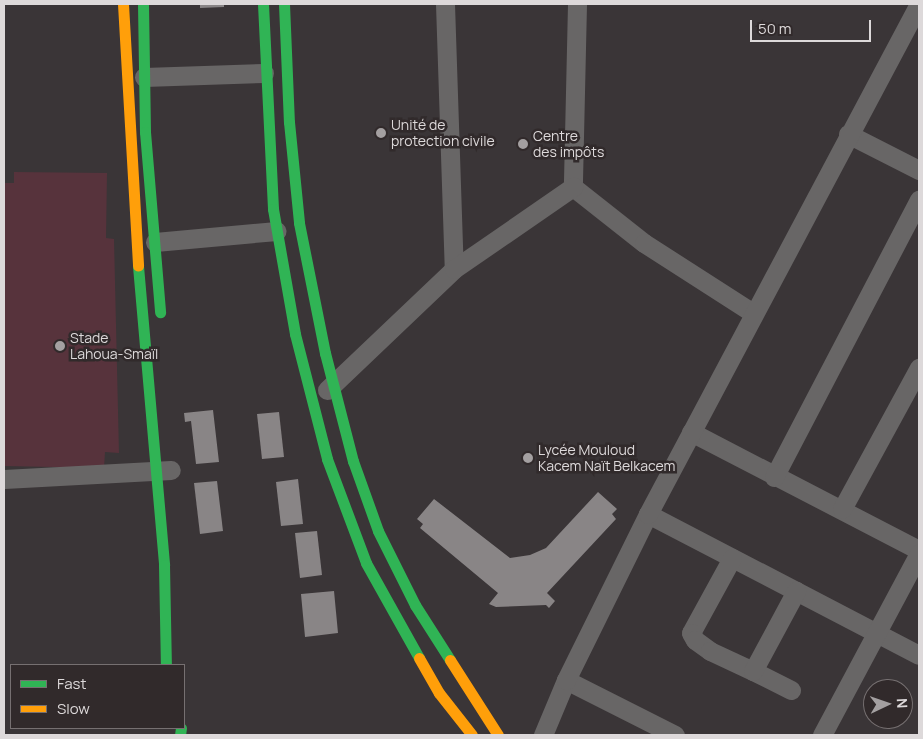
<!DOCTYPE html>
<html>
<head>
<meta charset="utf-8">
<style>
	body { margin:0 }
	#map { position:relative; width:923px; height:739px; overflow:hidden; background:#3a3537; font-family:Manrope,sans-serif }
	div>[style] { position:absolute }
	.green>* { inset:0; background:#57333c }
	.building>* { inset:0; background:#898586 }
	.street>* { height:19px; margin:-9.5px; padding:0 9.5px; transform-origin:9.5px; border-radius:9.5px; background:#686666 }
	.fast>* { height:11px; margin:-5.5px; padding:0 5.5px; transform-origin:5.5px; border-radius:5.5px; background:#30b455 }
	.slow>* { height:11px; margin:-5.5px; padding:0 5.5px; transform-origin:5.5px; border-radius:5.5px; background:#ff9f0a }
	.dots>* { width:14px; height:14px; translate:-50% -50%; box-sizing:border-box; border:2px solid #312a2b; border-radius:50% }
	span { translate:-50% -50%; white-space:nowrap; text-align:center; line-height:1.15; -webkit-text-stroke:5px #312a2b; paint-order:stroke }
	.poi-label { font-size:14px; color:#ddd9da }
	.left { translate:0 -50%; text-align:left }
	.frame { position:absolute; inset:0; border:5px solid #ddd9da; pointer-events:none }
	.legend { position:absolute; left:10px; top:664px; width:175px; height:65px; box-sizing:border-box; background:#312a2b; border:1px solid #767071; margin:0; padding:6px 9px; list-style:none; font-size:15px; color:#ddd9da }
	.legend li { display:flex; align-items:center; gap:10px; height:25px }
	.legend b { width:25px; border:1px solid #767071 }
	.north { position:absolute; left:863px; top:679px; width:50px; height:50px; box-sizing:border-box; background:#312a2b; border:1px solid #767071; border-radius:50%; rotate:87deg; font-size:14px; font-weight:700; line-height:20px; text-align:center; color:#ddd9da }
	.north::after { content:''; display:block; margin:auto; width:18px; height:22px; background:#a4a0a1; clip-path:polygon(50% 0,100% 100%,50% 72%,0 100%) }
	.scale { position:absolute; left:750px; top:20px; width:121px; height:22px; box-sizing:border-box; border:2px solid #ddd9da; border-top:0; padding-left:6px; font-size:15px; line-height:18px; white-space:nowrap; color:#ddd9da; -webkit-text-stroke:4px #312a2b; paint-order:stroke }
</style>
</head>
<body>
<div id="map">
	<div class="green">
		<i style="clip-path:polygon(14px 172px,107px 173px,106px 238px,114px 239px,119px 453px,105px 452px,104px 468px,4px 466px,4px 183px,14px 183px)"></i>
	</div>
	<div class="building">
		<i style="clip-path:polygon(200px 4px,224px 4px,224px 7px,200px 8px)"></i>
		<i style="clip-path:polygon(213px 410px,219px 462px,196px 464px,191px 421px,185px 422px,184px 413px)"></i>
		<i style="clip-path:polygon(279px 412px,284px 457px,262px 459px,257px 414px)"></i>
		<i style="clip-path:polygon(298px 479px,303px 524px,281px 526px,276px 482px)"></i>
		<i style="clip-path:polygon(217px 481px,223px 531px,200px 534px,194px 483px)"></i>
		<i style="clip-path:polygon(598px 492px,617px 509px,612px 514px,616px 519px,547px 593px,555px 601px,549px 608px,546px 605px,496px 607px,489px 604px,498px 593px,420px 528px,423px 524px,417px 519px,434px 499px,510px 558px,530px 555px,546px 548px)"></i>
		<i style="clip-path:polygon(317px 531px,322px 575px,300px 578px,295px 533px)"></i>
		<i style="clip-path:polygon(334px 591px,338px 633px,305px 637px,301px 594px)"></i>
	</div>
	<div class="street">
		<i style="left:445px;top:4px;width:265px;rotate:88.1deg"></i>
		<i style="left:577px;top:4px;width:183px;rotate:91.3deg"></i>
		<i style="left:573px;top:187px;width:90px;rotate:38.3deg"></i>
		<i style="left:644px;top:243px;width:130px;rotate:32.7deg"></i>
		<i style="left:144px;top:77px;width:120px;rotate:-1.9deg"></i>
		<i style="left:848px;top:134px;width:80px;rotate:26.9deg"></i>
		<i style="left:155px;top:242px;width:122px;rotate:-5.2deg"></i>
		<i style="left:327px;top:390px;width:175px;rotate:-43.6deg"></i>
		<i style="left:454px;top:269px;width:145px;rotate:-34.6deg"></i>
		<i style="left:691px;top:432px;width:257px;rotate:27.4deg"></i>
		<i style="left:774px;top:477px;width:313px;rotate:-62.4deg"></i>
		<i style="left:4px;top:479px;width:167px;rotate:-3.1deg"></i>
		<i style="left:842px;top:509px;width:161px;rotate:-61.4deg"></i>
		<i style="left:648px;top:514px;width:305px;rotate:27.5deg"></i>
		<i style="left:732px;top:558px;width:85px;rotate:118.7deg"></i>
		<i style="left:691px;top:633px;width:8px;rotate:60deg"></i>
		<i style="left:695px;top:640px;width:19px;rotate:36deg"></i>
		<i style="left:710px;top:651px;width:47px;rotate:24.9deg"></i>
		<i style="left:566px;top:680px;width:122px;rotate:26.8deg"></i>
		<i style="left:791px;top:690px;width:42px;rotate:-153.4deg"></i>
		<i style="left:753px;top:671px;width:91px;rotate:-61.7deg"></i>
		<i style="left:543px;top:735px;width:60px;rotate:-67.3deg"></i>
		<i style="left:566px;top:680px;width:185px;rotate:-63.7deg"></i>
		<i style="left:648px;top:514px;width:578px;rotate:-62.02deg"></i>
		<i style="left:822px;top:735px;width:206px;rotate:-61.9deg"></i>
	</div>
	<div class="fast">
		<i style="left:143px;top:4px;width:128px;rotate:89.1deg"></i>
		<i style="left:145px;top:132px;width:181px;rotate:85.2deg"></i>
		<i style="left:263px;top:4px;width:205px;rotate:87.2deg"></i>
		<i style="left:273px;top:209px;width:127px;rotate:80deg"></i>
		<i style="left:295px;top:334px;width:129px;rotate:75.6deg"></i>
		<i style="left:327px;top:459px;width:111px;rotate:69.4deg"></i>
		<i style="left:366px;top:563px;width:109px;rotate:60.8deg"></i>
		<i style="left:284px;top:4px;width:118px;rotate:87.6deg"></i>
		<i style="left:289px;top:122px;width:101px;rotate:84.3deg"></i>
		<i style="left:299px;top:223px;width:133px;rotate:78.7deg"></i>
		<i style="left:325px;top:353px;width:112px;rotate:75.5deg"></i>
		<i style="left:353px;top:461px;width:74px;rotate:70.3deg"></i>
		<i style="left:378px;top:531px;width:83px;rotate:63.4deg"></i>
		<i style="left:415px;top:605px;width:65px;rotate:57.5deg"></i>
		<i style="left:138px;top:266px;width:300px;rotate:85deg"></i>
		<i style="left:164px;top:565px;width:100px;rotate:88.9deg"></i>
		<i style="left:180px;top:735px;width:7px;rotate:-82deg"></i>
	</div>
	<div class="slow">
		<i style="left:123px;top:4px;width:262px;rotate:86.7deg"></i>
		<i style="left:419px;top:658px;width:40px;rotate:60.3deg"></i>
		<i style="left:439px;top:693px;width:53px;rotate:51.8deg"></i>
		<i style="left:450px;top:660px;width:89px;rotate:57.4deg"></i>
	</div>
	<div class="dots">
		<i style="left:381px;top:133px;background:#a4a0a1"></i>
		<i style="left:523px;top:144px;background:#a4a0a1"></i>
		<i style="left:60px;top:346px;background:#a4a0a1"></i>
		<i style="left:528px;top:458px;background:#a4a0a1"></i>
	</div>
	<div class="poi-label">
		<span class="left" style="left:391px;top:133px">Unité de<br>protection civile</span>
		<span class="left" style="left:533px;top:144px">Centre<br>des impôts</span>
		<span class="left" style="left:70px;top:346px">Stade<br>Lahoua-Smaïl</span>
		<span class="left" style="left:538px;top:458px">Lycée Mouloud<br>Kacem Naït Belkacem</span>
	</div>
	<div class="frame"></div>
	<ul class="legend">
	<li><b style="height:6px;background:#30b455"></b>Fast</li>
	<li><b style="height:6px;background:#ff9f0a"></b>Slow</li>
	</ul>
	<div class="north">N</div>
	<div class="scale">50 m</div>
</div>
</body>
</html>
